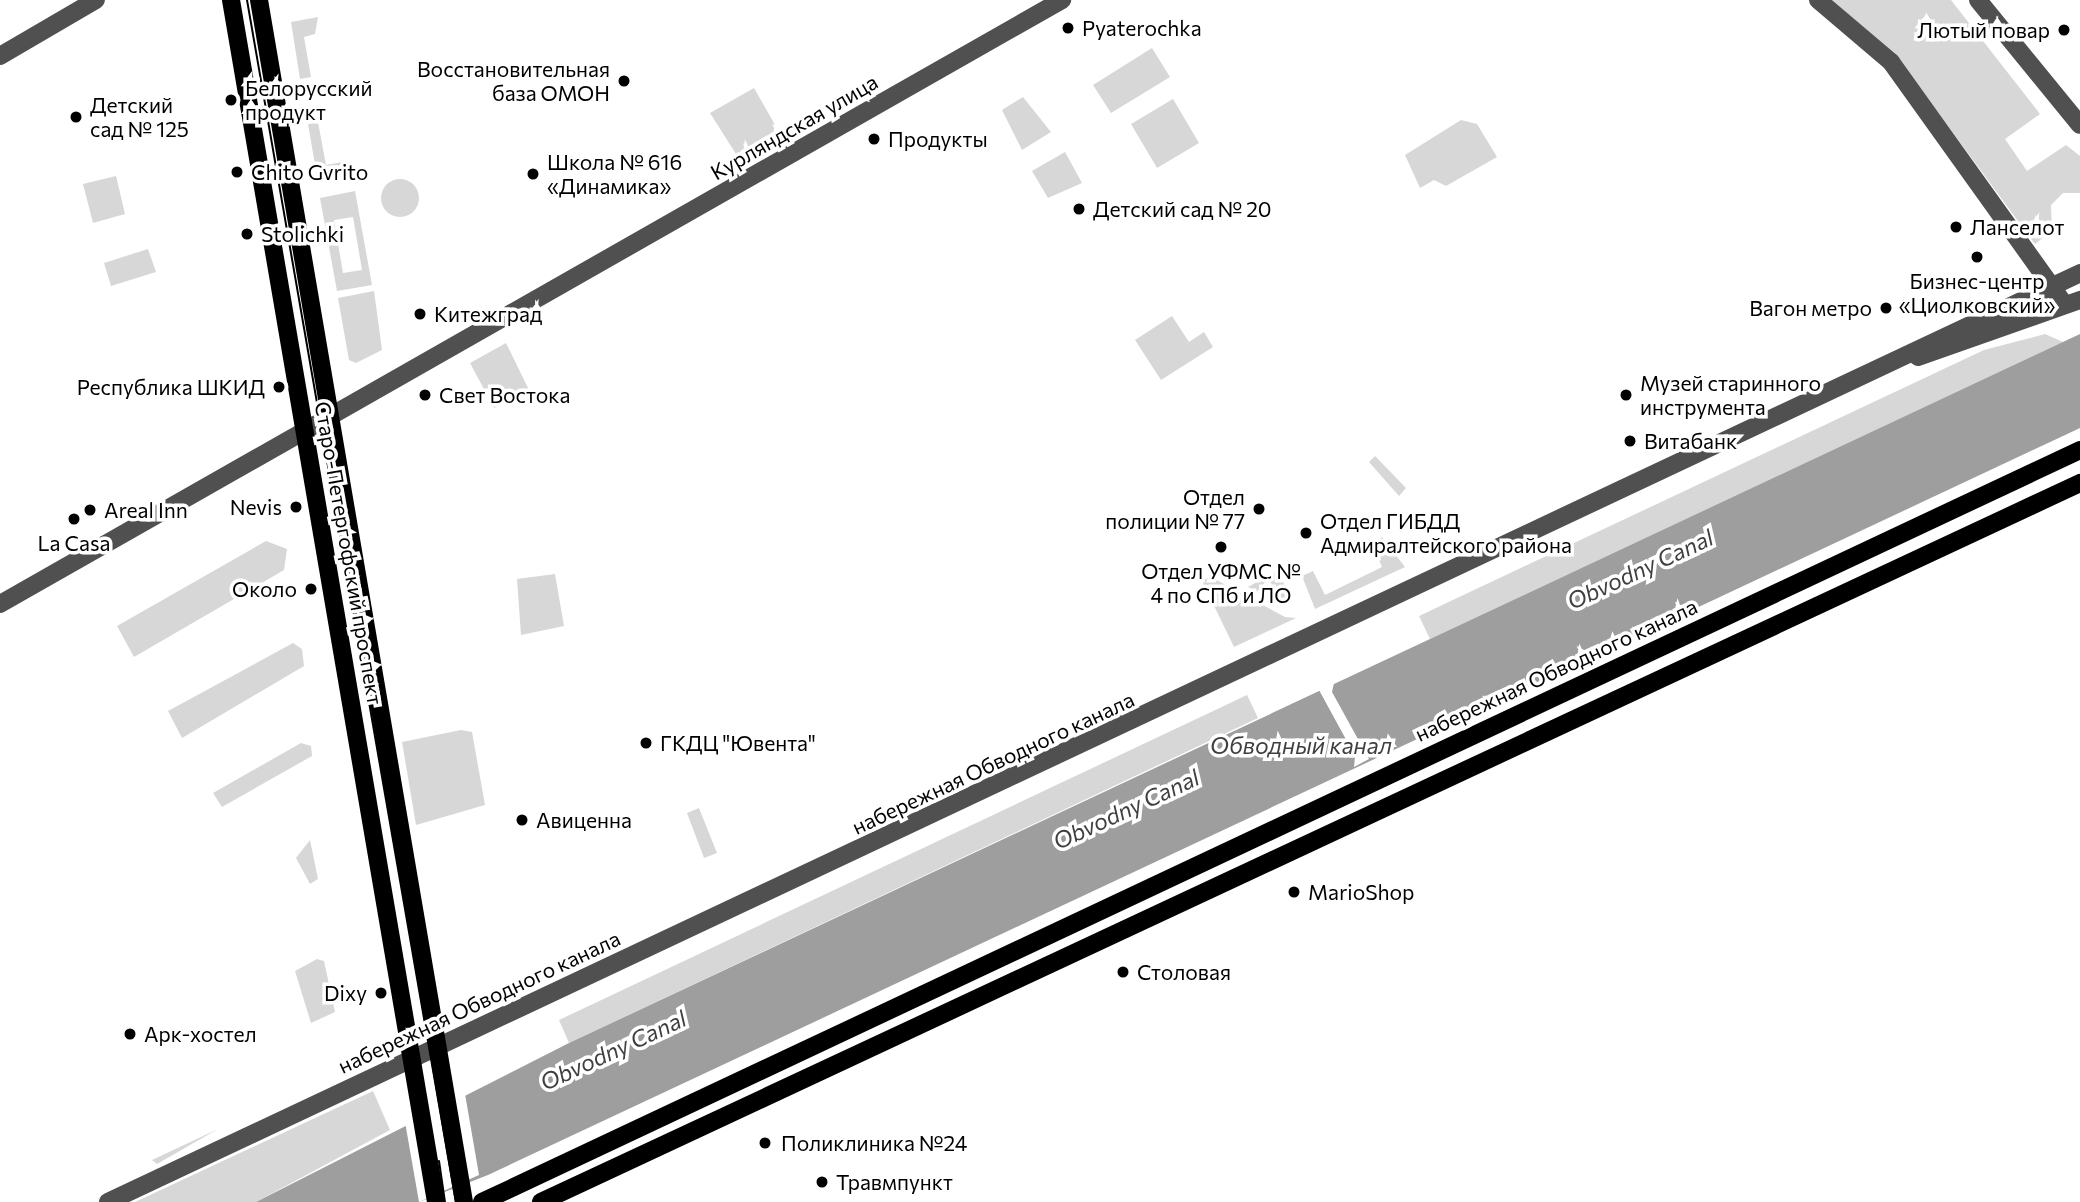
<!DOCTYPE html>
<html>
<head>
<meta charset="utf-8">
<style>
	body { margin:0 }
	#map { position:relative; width:2080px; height:1202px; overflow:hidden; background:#fff; font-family:Commissioner,sans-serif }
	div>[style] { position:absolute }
	.green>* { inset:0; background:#d7d7d7 }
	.round { border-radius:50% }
	.water>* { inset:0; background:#9e9e9e }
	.pier>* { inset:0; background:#fff }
	.minor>* { height:18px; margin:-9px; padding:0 9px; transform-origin:9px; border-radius:9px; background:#505050 }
	.major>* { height:18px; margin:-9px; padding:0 9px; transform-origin:9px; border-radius:9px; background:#000 }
	.tram>* { height:2px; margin:-1px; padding:0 1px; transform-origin:1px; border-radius:1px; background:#000 }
	.dots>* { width:19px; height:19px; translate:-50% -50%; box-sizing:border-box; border:4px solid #fff; border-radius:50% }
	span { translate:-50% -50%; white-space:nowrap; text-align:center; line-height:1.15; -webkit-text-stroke:7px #fff; paint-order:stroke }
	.poi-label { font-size:21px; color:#000 }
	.left { translate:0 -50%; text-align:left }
	.right { translate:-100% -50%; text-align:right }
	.street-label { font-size:21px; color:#000 }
	.water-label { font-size:23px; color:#3f3f3f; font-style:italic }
</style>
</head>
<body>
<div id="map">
	<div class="green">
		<i style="clip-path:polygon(1832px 0,1951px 0,2040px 114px,2005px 139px,2027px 171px,2066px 145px,2080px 156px,2080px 193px,2063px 193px,2051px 205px,2052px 231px,2035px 244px,1895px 54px)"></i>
		<i style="clip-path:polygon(318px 17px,315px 34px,304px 37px,311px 77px,300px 79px,291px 22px)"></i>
		<i style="clip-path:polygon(1152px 48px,1170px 77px,1111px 113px,1093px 85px)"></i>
		<i style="clip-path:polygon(754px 88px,778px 130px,736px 154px,710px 113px)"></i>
		<i style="clip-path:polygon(1023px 97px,1051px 132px,1022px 150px,1002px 110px)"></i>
		<i style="clip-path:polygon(1173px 99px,1199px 143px,1157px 168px,1131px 124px)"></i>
		<i style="clip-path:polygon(1461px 120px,1477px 124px,1497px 157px,1446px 186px,1434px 180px,1420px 188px,1405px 155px)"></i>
		<i style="clip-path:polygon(318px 122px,326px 165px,342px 162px,345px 177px,318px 182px,308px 124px)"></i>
		<i style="clip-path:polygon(1065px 152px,1082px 183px,1048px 198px,1032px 171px)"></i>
		<i style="clip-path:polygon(116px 176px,125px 214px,93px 223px,83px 184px)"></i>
		<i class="round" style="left:381px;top:179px;width:38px;height:38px"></i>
		<i style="clip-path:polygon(evenodd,355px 191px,372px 285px,337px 291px,320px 198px,355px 191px,353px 217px,362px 270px,343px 273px,334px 220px,353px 217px)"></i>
		<i style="clip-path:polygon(148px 249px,156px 272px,111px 286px,104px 263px)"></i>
		<i style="clip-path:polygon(374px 291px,382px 350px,356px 363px,349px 360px,338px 298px)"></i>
		<i style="clip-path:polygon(1172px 316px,1189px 342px,1204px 332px,1213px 347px,1161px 380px,1135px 340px)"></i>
		<i style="clip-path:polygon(2045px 334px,2063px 342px,1430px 639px,1419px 616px,1984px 350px)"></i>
		<i style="clip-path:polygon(506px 343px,529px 390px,494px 408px,470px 363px)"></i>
		<i style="clip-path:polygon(1375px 456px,1406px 488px,1399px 496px,1369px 462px)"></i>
		<i style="clip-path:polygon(1382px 537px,1405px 567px,1315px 609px,1302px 576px,1313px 571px,1325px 595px,1382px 567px,1372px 544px)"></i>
		<i style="clip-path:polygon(266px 541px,287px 549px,284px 570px,134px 657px,117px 626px)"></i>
		<i style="clip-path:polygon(1279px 570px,1290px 600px,1280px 603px,1248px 587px)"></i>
		<i style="clip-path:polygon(555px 574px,564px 626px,521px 635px,517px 579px)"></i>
		<i style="clip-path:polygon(1211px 577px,1285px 617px,1296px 618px,1234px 647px,1202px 581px)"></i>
		<i style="clip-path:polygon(293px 643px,302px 649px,304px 666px,182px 738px,168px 711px)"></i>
		<i style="clip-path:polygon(1247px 695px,1258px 718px,569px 1043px,559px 1020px)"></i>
		<i style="clip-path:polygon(461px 730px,472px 732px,485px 805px,416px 825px,402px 742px)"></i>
		<i style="clip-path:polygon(301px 743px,311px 746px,312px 756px,222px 807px,213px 793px)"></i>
		<i style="clip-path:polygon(699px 808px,717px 853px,704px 858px,687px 813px)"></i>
		<i style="clip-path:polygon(310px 840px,318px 879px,310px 884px,296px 858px)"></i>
		<i style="clip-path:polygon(317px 959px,324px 961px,335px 1012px,311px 1023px,295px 971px)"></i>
		<i style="clip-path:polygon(373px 1091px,390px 1130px,256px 1202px,135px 1202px)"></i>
		<i style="clip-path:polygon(218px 1129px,157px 1164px,152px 1160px)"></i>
	</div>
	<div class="water">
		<i style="clip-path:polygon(2080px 334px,2080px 428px,488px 1175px,419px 1202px,256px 1202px,569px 1043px)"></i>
	</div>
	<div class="pier">
		<i style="clip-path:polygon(1334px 683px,1332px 692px,1369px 759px,1354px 767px,1355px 756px,1319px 690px)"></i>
		<i style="clip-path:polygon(465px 1094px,479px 1175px,419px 1202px,405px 1122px)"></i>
	</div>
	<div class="minor">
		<i style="left:1818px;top:0;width:96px;rotate:40.3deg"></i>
		<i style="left:1891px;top:62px;width:297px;rotate:54.4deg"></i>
		<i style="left:1978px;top:0;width:161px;rotate:50.8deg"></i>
		<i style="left:0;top:56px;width:111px;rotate:-30.3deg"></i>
		<i style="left:1918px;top:357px;width:172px;rotate:-19.4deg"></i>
		<i style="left:0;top:604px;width:1222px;rotate:-29.63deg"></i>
		<i style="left:108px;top:1202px;width:2180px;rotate:-25.22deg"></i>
	</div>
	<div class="major">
		<i style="left:231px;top:0;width:1219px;rotate:80.32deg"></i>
		<i style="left:259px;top:0;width:1219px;rotate:80.32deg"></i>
		<i style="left:482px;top:1202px;width:1766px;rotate:-25.2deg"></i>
		<i style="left:541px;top:1202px;width:1699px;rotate:-25.04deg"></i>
	</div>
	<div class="tram">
		<i style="left:247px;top:0;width:1220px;rotate:80.14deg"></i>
		<i style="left:439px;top:1161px;width:41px;rotate:81.7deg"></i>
	</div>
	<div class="dots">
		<i style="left:1068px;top:28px;background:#000"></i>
		<i style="left:2064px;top:30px;background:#000"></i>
		<i style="left:624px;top:81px;background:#000"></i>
		<i style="left:231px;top:100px;background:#000"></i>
		<i style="left:76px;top:117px;background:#000"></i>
		<i style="left:874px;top:139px;background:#000"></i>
		<i style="left:237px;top:172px;background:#000"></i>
		<i style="left:533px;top:174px;background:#000"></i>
		<i style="left:1079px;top:209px;background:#000"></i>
		<i style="left:1956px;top:227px;background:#000"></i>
		<i style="left:247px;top:234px;background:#000"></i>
		<i style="left:1977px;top:257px;background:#000"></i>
		<i style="left:1886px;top:308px;background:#000"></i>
		<i style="left:420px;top:314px;background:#000"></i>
		<i style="left:279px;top:387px;background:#000"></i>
		<i style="left:425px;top:395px;background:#000"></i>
		<i style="left:1626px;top:395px;background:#000"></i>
		<i style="left:1630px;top:441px;background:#000"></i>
		<i style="left:296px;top:507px;background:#000"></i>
		<i style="left:1259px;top:509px;background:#000"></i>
		<i style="left:90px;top:510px;background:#000"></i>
		<i style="left:74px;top:519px;background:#000"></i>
		<i style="left:1306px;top:533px;background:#000"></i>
		<i style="left:1221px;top:547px;background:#000"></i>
		<i style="left:311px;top:589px;background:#000"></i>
		<i style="left:646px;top:743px;background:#000"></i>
		<i style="left:522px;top:820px;background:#000"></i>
		<i style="left:1294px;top:892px;background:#000"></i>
		<i style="left:1123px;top:972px;background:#000"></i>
		<i style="left:381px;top:993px;background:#000"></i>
		<i style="left:130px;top:1034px;background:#000"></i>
		<i style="left:765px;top:1143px;background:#000"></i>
		<i style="left:822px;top:1182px;background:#000"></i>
	</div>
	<div class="poi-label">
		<span class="left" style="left:1082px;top:28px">Pyaterochka</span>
		<span class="right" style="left:2050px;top:30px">Лютый повар</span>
		<span class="right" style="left:610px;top:81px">Восстановительная<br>база ОМОН</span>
		<span class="left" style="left:245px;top:100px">Белорусский<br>продукт</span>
		<span class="left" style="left:90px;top:117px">Детский<br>сад № 125</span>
		<span class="left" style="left:888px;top:139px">Продукты</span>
		<span class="left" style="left:547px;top:174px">Школа № 616<br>«Динамика»</span>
		<span class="left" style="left:251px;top:172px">Chito Gvrito</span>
		<span class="left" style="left:1093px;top:209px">Детский сад № 20</span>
		<span class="left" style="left:1970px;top:227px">Ланселот</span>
		<span class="left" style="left:261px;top:234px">Stolichki</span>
		<span style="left:1977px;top:293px">Бизнес-центр<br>«Циолковский»</span>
		<span class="right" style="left:1872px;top:308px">Вагон метро</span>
		<span class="left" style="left:434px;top:314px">Китежград</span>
		<span class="left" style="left:1640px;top:395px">Музей старинного<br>инструмента</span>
		<span class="right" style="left:265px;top:387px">Республика ШКИД</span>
		<span class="left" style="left:439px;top:395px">Свет Востока</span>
		<span class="left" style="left:1644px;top:441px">Витабанк</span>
		<span class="right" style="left:1245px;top:509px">Отдел<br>полиции № 77</span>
		<span class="right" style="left:282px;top:507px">Nevis</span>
		<span class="left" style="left:104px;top:510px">Areal Inn</span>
		<span class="left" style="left:1320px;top:533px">Отдел ГИБДД<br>Адмиралтейского района</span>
		<span style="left:74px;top:543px">La Casa</span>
		<span style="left:1221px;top:583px">Отдел УФМС №<br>4 по СПб и ЛО</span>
		<span class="right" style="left:297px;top:589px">Около</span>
		<span class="left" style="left:660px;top:743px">ГКДЦ "Ювента"</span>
		<span class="left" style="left:536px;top:820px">Авиценна</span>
		<span class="left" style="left:1308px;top:892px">MarioShop</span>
		<span class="left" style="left:1137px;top:972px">Столовая</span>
		<span class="right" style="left:367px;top:993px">Dixy</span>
		<span class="left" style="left:144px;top:1034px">Арк-хостел</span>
		<span class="left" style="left:781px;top:1143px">Поликлиника №24</span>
		<span class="left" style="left:836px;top:1182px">Травмпункт</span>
	</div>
	<div class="street-label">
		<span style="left:794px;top:127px;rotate:-30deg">Курляндская улица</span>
		<span style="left:349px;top:553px;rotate:80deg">Старо-Петергофский проспект</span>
		<span style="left:1556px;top:670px;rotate:-25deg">набережная Обводного канала</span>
		<span style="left:993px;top:763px;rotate:-25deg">набережная Обводного канала</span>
		<span style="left:479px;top:1002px;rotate:-25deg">набережная Обводного канала</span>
	</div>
	<div class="water-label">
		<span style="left:1640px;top:569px;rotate:-25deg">Obvodny Canal</span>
		<span style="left:1301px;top:745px">Обводный канал</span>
		<span style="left:1126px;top:809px;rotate:-25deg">Obvodny Canal</span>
		<span style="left:613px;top:1050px;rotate:-25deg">Obvodny Canal</span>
	</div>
</div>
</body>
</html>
